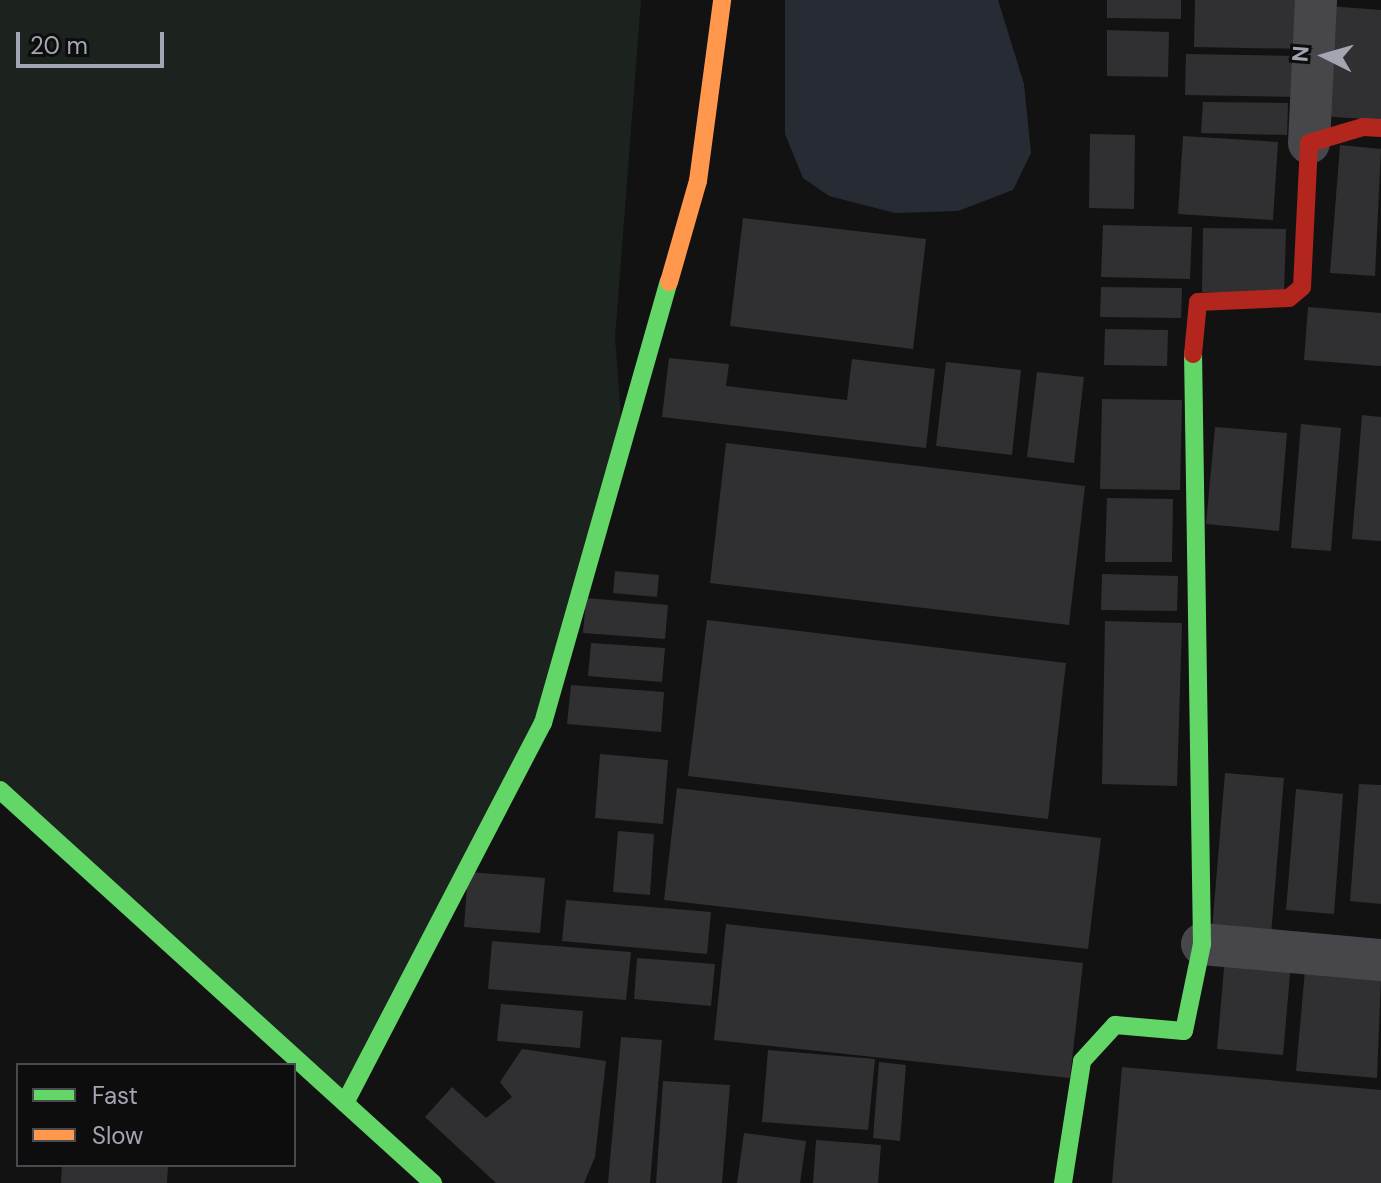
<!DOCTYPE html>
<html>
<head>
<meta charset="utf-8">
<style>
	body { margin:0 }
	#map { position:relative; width:1381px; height:1183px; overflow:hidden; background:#121213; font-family:"DM Sans",sans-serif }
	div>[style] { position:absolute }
	.green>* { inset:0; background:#1c231e }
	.water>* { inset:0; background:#272b33 }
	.building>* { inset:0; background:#303032 }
	.street>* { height:42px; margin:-21px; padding:0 21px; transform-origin:21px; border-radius:21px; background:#47474b }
	.fast>* { height:18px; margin:-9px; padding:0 9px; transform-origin:9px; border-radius:9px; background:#63d668 }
	.slow>* { height:18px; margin:-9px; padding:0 9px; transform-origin:9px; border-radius:9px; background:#ff974d }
	.jam>* { height:18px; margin:-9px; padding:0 9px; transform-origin:9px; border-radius:9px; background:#b3261e }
	span { translate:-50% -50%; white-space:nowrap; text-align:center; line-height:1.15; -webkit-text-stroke:8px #0d0d0e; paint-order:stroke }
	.legend { position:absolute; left:16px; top:1063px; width:280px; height:104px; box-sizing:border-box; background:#0d0d0e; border:2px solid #494a50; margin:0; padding:10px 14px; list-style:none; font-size:24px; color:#a4a5b3 }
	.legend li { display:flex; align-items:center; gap:16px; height:40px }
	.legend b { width:40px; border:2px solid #494a50 }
	.north { position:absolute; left:1285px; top:16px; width:80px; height:80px; -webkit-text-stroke:6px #0d0d0e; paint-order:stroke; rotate:275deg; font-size:22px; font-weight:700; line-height:32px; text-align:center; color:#a4a5b3 }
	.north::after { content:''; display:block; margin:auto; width:28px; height:36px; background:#a4a5b3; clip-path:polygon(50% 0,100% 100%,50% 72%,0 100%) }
	.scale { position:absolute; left:16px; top:32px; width:148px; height:36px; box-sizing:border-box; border:4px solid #a4a5b3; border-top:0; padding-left:10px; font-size:24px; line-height:28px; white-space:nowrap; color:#a4a5b3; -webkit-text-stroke:6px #0d0d0e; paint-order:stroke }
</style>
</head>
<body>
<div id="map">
	<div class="green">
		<i style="clip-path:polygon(0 0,641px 0,615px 338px,623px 444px,543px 723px,345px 1103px,0 790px)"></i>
	</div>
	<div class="water">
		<i style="clip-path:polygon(785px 0,998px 0,1024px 84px,1031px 153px,1013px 190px,958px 211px,895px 213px,829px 196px,803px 178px,785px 134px)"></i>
	</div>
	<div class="building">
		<i style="clip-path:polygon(1107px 0,1181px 0,1181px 19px,1107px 18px)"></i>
		<i style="clip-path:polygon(1195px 0,1305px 0,1305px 49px,1194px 47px)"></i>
		<i style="clip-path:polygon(1328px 6px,1381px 10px,1381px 120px,1319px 116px)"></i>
		<i style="clip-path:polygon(1107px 30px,1169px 32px,1168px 77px,1107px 76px)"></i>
		<i style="clip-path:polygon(1186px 54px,1302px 56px,1301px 97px,1185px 95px)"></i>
		<i style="clip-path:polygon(1203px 102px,1288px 103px,1287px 135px,1201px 133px)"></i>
		<i style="clip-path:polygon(1090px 134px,1135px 135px,1134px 209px,1089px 208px)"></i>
		<i style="clip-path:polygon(1183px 136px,1278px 142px,1273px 220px,1178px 214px)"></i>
		<i style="clip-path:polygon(1340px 145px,1381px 149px,1375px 276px,1330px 273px)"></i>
		<i style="clip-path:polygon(743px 218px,926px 239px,913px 349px,730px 326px)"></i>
		<i style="clip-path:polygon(1103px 225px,1192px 227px,1190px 279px,1101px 277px)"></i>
		<i style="clip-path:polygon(1203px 228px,1286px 229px,1284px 294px,1202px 292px)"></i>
		<i style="clip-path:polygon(1101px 287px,1182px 288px,1181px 318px,1100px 317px)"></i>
		<i style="clip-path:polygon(1308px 307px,1381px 313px,1381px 366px,1304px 360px)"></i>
		<i style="clip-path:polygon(1105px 329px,1168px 330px,1167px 366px,1104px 365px)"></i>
		<i style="clip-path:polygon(669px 358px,729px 364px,726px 386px,847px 400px,852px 359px,935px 369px,926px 448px,662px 417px)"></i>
		<i style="clip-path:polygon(946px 362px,1021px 370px,1012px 455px,936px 446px)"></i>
		<i style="clip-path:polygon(1037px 372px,1084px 377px,1074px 463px,1027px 457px)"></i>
		<i style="clip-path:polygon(1102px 399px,1182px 400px,1180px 490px,1100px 489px)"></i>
		<i style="clip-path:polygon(1362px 415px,1381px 417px,1381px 541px,1352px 539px)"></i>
		<i style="clip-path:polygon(1301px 424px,1341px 428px,1331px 551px,1291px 548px)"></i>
		<i style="clip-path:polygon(1215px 427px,1287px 433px,1279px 531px,1206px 524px)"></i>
		<i style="clip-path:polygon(726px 443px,1085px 486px,1069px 625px,710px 583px)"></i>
		<i style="clip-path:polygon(1107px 498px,1173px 499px,1172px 562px,1105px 562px)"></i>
		<i style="clip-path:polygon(615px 571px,659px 575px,657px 597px,613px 593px)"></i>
		<i style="clip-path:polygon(1102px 574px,1178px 576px,1177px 611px,1101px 610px)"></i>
		<i style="clip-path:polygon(586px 598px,668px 605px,665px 639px,583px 633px)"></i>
		<i style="clip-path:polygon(707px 620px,1066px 663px,1048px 819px,688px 776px)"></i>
		<i style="clip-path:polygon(1105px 621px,1182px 623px,1177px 786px,1102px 784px)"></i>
		<i style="clip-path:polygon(591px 643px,665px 648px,662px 682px,588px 676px)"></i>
		<i style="clip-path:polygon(571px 685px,664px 692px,661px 732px,567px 724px)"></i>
		<i style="clip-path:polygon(600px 754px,668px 760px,663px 824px,595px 818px)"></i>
		<i style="clip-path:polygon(1225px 773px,1284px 778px,1271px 935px,1212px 930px)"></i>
		<i style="clip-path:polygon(1359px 784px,1381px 785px,1381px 904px,1350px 901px)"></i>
		<i style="clip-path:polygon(677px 788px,1101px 838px,1088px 949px,664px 900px)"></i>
		<i style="clip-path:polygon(1296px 789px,1343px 794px,1334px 914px,1286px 910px)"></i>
		<i style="clip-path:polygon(618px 831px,654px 834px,650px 895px,613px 892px)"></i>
		<i style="clip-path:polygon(468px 872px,545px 878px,540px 933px,464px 927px)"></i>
		<i style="clip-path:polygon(566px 900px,711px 912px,707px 954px,562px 941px)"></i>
		<i style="clip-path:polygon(726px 924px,1083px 963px,1070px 1078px,714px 1040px)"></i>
		<i style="clip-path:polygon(492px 941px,631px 952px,626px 1000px,488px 989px)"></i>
		<i style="clip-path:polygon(1225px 957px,1291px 963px,1283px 1055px,1217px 1049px)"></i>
		<i style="clip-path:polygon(637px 958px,715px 964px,711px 1006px,634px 999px)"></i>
		<i style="clip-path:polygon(1305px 970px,1381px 977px,1377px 1078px,1296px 1071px)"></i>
		<i style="clip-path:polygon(501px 1004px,583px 1011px,580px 1048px,497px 1041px)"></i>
		<i style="clip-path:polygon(621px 1037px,662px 1040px,650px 1183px,608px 1183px)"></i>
		<i style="clip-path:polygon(522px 1049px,606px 1061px,595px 1157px,584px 1183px,496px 1183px,425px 1117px,452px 1087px,486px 1118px,512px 1097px,500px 1082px)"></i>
		<i style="clip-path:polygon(768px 1050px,875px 1059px,868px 1130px,762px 1122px)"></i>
		<i style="clip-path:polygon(879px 1062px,906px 1065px,900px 1141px,873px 1138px)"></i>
		<i style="clip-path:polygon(1122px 1067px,1381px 1090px,1381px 1183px,1112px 1183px)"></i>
		<i style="clip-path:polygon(663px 1081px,730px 1085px,722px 1183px,656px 1183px)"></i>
		<i style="clip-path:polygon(744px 1133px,806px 1141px,800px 1183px,737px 1183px)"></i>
		<i style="clip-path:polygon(816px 1140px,881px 1145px,878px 1183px,813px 1183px)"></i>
		<i style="clip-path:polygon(62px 1165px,168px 1165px,167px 1183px,61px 1183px)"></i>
	</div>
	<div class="street">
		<i style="left:1309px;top:143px;width:143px;rotate:-87.2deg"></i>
		<i style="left:1202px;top:944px;width:180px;rotate:5.1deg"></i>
	</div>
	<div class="fast">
		<i style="left:0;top:790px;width:585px;rotate:42.23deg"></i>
		<i style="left:345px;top:1103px;width:428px;rotate:-62.5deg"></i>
		<i style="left:543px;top:723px;width:459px;rotate:-74.1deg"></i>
		<i style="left:1063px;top:1183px;width:123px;rotate:-81.1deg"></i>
		<i style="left:1082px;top:1061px;width:49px;rotate:-47.5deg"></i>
		<i style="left:1115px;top:1025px;width:69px;rotate:5deg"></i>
		<i style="left:1184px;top:1031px;width:89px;rotate:-78.3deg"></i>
		<i style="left:1202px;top:944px;width:590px;rotate:-90.87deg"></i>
	</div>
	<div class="slow">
		<i style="left:669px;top:282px;width:105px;rotate:-74deg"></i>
		<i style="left:698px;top:181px;width:183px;rotate:-82.4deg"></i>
	</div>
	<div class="jam">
		<i style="left:1193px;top:354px;width:52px;rotate:-84.5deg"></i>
		<i style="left:1198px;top:302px;width:91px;rotate:-2.5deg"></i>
		<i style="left:1289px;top:298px;width:17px;rotate:-40deg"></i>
		<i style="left:1302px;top:287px;width:144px;rotate:-87.2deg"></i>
		<i style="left:1309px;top:143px;width:56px;rotate:-16.5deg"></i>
		<i style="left:1363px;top:127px;width:18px;rotate:3deg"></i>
	</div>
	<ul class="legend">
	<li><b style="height:10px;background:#63d668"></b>Fast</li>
	<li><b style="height:10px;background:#ff974d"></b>Slow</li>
	</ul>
	<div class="north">N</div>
	<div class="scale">20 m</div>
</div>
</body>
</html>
